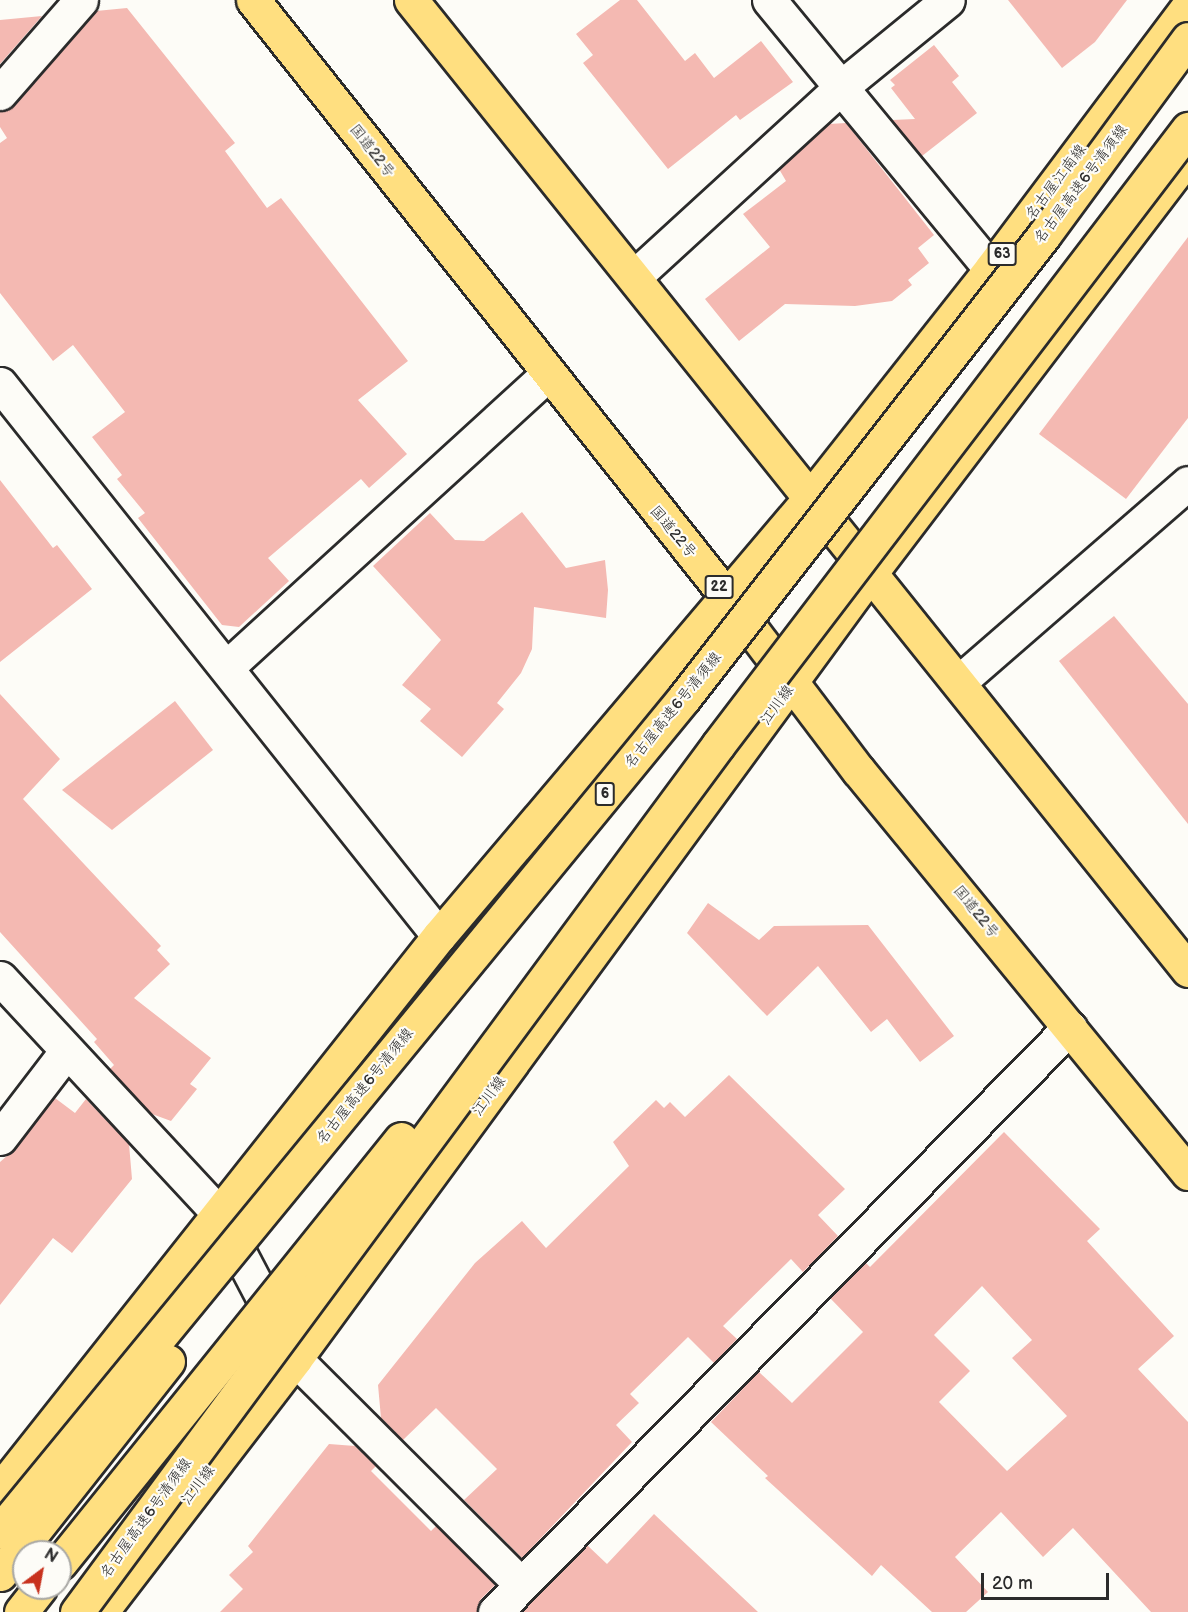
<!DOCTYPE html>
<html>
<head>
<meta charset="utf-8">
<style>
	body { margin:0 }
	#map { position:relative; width:1188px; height:1612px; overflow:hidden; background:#fdfcf7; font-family:"Balsamiq Sans","Klee One",sans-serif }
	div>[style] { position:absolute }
	.building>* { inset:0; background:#f4b9b2 }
	.roads { filter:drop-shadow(2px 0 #2b2b2b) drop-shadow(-2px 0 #2b2b2b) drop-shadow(0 2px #2b2b2b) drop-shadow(0 -2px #2b2b2b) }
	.street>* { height:33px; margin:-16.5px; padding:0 16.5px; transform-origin:16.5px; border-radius:16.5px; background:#fdfcf7 }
	.primary>* { height:33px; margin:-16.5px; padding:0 16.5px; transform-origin:16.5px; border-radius:16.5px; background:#ffdf80 }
	.highway>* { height:33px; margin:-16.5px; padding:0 16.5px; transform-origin:16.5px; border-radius:16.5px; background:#ffdf80 }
	.bridges { filter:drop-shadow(2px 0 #2b2b2b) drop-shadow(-2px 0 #2b2b2b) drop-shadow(0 2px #2b2b2b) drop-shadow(0 -2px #2b2b2b) }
	.highway-bridge>* { height:33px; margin:-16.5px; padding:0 16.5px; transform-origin:16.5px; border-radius:16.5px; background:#ffdf80 }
	span { translate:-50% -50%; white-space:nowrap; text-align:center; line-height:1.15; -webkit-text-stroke:4.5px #fdfcf7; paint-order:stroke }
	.shield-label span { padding:2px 4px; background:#fdfcf7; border:2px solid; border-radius:4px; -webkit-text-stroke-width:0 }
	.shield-label { font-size:14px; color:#2b2b2b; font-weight:700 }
	.street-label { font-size:15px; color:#2b2b2b }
	.north { position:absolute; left:12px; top:1540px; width:60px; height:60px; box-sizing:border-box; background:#fdfcf7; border:2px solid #a9a8a5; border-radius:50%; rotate:32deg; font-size:16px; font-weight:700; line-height:24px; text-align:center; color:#2b2b2b }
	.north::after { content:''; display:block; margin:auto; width:21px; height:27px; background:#c8321e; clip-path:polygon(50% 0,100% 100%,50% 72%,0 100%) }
	.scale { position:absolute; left:981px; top:1573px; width:128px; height:27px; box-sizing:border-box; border:3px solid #2b2b2b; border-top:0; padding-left:8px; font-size:18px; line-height:21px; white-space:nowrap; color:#2b2b2b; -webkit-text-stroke:4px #fdfcf7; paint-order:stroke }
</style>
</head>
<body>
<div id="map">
	<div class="building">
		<i style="clip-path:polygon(620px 0,637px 0,685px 61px,695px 53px,714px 78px,761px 41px,793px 82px,740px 120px,736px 115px,668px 169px,583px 63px,593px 55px,576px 34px)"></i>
		<i style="clip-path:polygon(1008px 0,1127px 0,1095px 42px,1062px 68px)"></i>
		<i style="clip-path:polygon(127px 8px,235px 143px,225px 151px,267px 208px,281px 198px,408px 361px,358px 400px,407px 454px,369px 488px,361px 479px,268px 558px,289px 581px,239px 627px,222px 625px,138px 518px,145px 513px,117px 479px,122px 475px,92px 437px,125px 412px,73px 345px,53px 361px,0 293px,0 143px,7px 138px,0 127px,0 111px,14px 105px,96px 11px)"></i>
		<i style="clip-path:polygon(42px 16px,0 64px,0 20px)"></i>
		<i style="clip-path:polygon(934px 45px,959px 76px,952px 82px,977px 113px,922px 156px,892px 120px,915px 119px,891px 88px,895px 85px,890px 80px)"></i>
		<i style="clip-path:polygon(846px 123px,934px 235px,918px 248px,929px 263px,908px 280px,912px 285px,892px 301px,855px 306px,785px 304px,739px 341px,705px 299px,770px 247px,743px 214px,786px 181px,779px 169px,829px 124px)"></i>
		<i style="clip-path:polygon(1188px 237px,1188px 418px,1126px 499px,1039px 434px)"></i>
		<i style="clip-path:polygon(0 480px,53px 548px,57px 545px,92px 589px,0 662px)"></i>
		<i style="clip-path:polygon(522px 512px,566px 568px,605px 560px,608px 590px,606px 618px,534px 607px,532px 649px,521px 673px,497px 703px,504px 709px,462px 757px,420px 721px,431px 709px,402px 685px,441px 640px,373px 566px,430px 513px,455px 540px,484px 541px)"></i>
		<i style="clip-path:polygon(1114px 616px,1188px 704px,1188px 824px,1059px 661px)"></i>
		<i style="clip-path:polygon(0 694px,60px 759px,23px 799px,161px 946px,157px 950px,170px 964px,134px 998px,211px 1058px,190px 1084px,197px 1089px,171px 1121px,152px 1114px,110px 1069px,114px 1065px,94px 1042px,97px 1039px,0 932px)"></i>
		<i style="clip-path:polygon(175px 701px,213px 750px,112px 830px,62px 790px)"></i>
		<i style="clip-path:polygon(708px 903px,759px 940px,774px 926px,868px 925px,954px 1036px,920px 1062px,887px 1019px,871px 1032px,818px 966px,767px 1016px,687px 933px)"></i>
		<i style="clip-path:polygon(729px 1075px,845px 1189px,818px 1215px,838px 1236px,803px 1272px,791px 1259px,723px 1326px,737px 1339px,714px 1363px,688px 1337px,630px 1394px,639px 1403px,616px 1425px,632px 1442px,522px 1558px,464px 1500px,497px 1469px,436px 1408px,403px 1440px,381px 1418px,378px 1385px,475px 1263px,522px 1221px,546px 1248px,629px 1166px,613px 1142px,656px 1100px,664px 1108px,670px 1102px,685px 1117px)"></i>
		<i style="clip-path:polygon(55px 1098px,75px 1113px,86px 1099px,129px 1144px,132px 1179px,72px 1253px,53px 1238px,0 1305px,0 1162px,15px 1149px)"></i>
		<i style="clip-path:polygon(evenodd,1004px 1132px,1100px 1229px,1087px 1241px,1174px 1336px,1138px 1369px,1188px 1422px,1188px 1612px,1151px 1612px,1073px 1528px,1043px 1557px,1001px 1512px,955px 1557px,988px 1592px,966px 1612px,932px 1612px,881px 1565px,872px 1576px,765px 1478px,768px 1476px,711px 1422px,759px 1372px,792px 1403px,863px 1332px,830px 1298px,865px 1262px,870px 1267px,1004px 1132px,982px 1286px,1032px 1340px,1012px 1358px,1067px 1416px,1007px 1471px,939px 1402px,970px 1371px,934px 1335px,982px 1286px)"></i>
		<i style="clip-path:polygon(329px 1444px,355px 1446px,376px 1466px,371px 1471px,431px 1531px,436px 1526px,495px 1585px,481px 1599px,477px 1612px,220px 1612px,243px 1589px,229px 1575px,253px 1552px,248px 1546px)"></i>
		<i style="clip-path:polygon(654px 1514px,758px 1612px,521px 1612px,587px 1545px,607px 1564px)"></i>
	</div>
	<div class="roads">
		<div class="street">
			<i style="left:769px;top:0;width:349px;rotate:50.5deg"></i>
			<i style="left:0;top:93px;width:123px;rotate:-48.9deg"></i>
			<i style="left:634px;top:277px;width:280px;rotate:-42.5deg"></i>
			<i style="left:840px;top:88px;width:139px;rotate:-39.2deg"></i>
			<i style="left:0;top:384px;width:705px;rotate:51.51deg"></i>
			<i style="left:227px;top:667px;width:435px;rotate:-42.4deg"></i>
			<i style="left:959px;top:682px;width:303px;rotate:-41deg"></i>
			<i style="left:0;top:978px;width:322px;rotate:47.1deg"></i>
			<i style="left:219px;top:1214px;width:164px;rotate:62.3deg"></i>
			<i style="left:295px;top:1359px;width:319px;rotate:44.9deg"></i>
			<i style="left:0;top:1138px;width:107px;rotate:-52.6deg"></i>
			<i style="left:495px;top:1612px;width:820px;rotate:-45.49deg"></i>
		</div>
		<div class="primary">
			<i style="left:0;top:1490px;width:707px;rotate:-51.61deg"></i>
			<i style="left:439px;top:936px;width:575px;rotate:-49.72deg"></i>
			<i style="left:811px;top:497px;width:290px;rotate:-51.7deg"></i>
			<i style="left:991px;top:269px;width:328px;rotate:-53.1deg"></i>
			<i style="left:101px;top:1612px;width:319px;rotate:-52.5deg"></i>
			<i style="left:295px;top:1359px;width:972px;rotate:-53.79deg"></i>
			<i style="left:869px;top:575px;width:527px;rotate:-52.72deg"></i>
		</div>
		<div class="highway">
			<i style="left:253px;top:0;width:762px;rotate:51.55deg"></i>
			<i style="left:727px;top:597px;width:217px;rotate:52.9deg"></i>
			<i style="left:858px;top:770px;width:521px;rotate:50.69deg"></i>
			<i style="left:411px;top:0;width:1243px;rotate:51.3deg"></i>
			<i style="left:21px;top:1612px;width:31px;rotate:-52deg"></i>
		</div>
	</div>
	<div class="bridges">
		<div class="highway-bridge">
			<i style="left:0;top:1531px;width:1078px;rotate:-50.61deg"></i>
			<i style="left:684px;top:698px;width:586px;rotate:-52.13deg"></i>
			<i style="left:1044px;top:235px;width:243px;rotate:-53.7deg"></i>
			<i style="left:60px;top:1563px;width:544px;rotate:-51.19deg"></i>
			<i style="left:0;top:1574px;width:271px;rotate:-51.7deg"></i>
			<i style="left:77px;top:1612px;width:1078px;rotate:-53.52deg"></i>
			<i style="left:718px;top:745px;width:775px;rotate:-52.66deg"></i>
		</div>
	</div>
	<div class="shield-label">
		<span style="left:1002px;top:254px">63</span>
		<span style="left:719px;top:587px">22</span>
		<span style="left:605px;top:794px">6</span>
	</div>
	<div class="street-label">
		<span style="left:372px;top:151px;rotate:52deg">国道22号</span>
		<span style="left:1056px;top:182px;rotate:-53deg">名古屋江南線</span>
		<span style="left:1081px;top:184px;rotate:-53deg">名古屋高速6号清須線</span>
		<span style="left:673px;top:532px;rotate:50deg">国道22号</span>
		<span style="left:777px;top:705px;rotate:-54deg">江川線</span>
		<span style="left:673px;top:710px;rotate:-51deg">名古屋高速6号清須線</span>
		<span style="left:976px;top:912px;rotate:51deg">国道22号</span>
		<span style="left:365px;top:1086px;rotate:-51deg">名古屋高速6号清須線</span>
		<span style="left:489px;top:1096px;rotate:-54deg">江川線</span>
		<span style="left:198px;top:1485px;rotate:-53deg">江川線</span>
		<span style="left:146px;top:1518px;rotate:-54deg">名古屋高速6号清須線</span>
	</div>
	<div class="north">N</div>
	<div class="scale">20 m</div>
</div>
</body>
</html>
